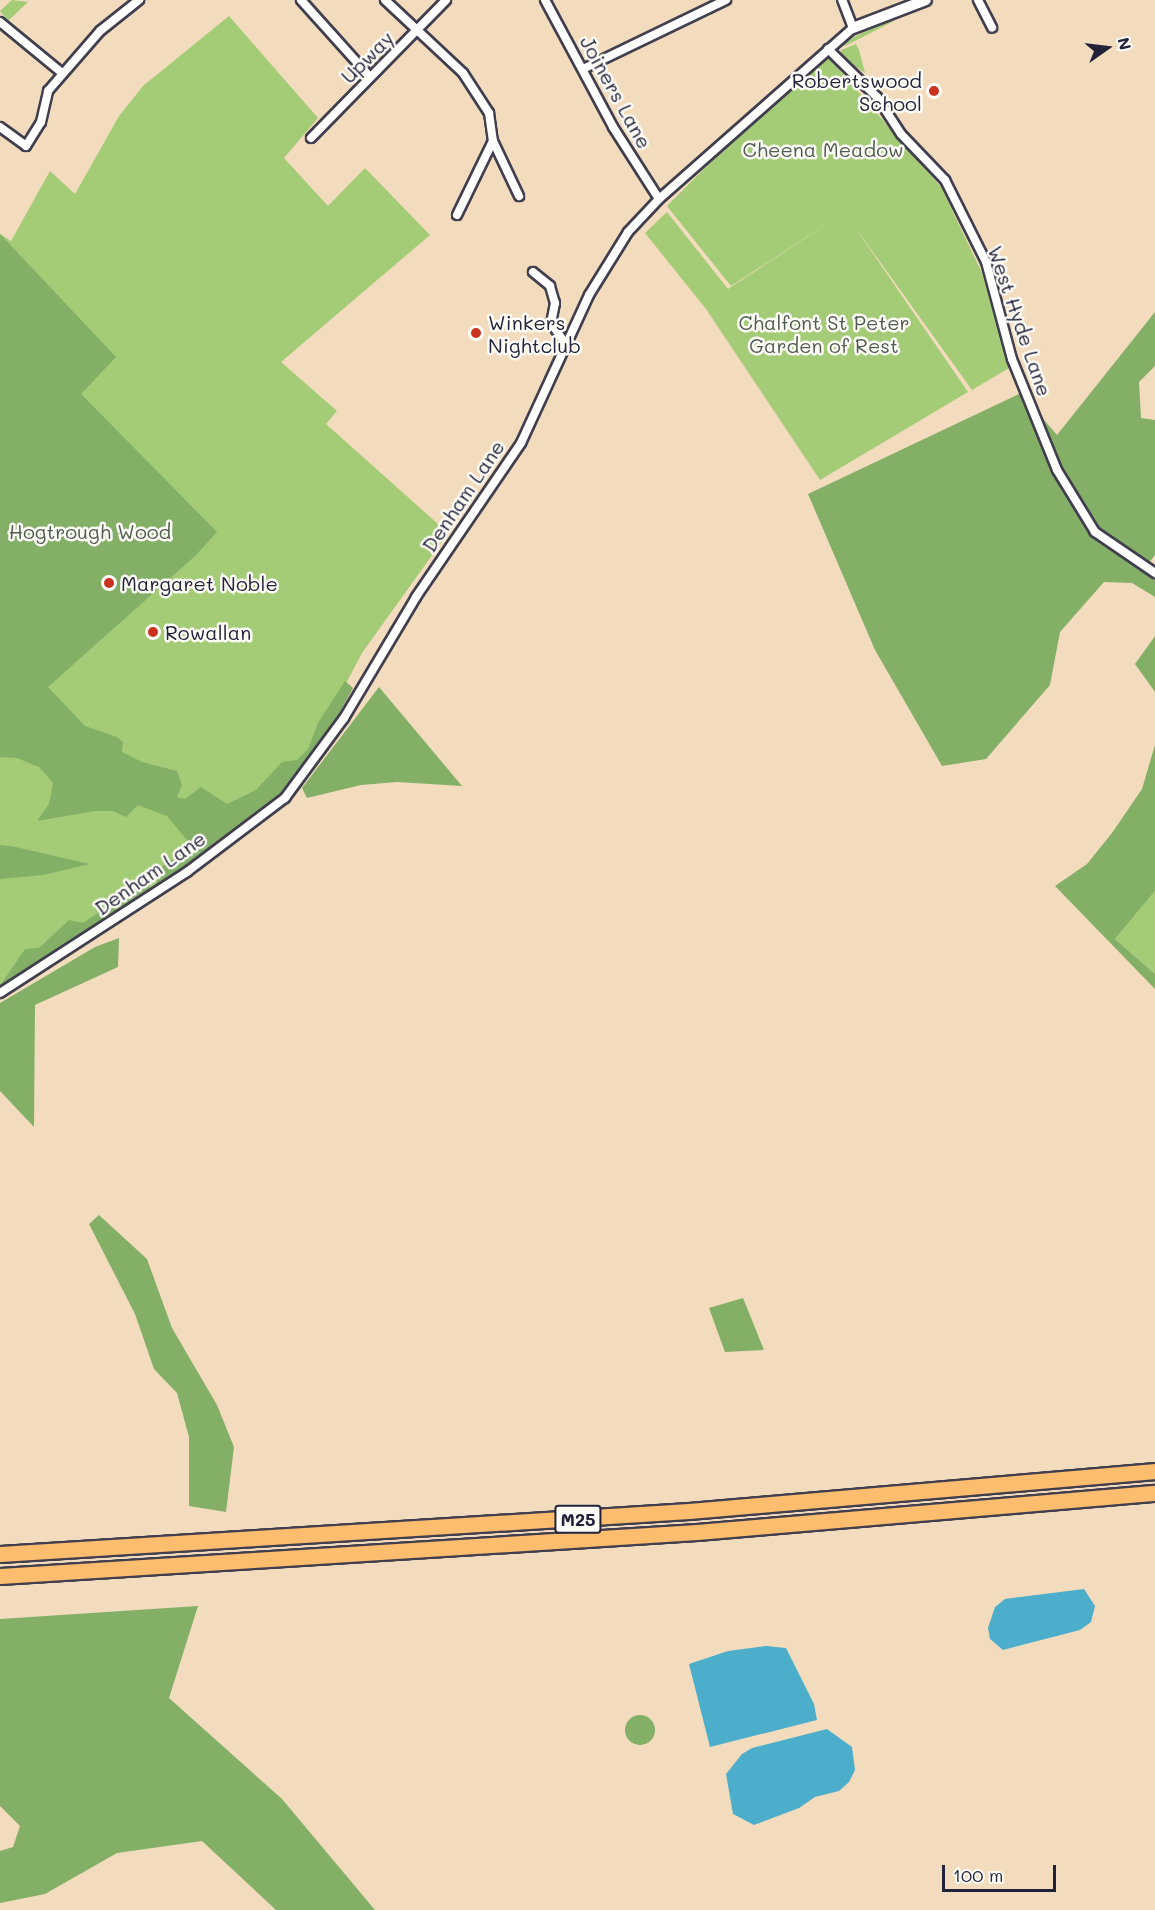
<!DOCTYPE html>
<html>
<head>
<meta charset="utf-8">
<style>
	body { margin:0 }
	#map { position:relative; width:1155px; height:1910px; overflow:hidden; background:#f2dcbd; font-family:Mali,sans-serif }
	div>[style] { position:absolute }
	.green>* { inset:0; background:#a4cb76 }
	.forest>* { inset:0; background:#83af67 }
	.round { border-radius:50% }
	.water>* { inset:0; background:#4caecb }
	.roads { filter:drop-shadow(2px 0 #413e4e) drop-shadow(-2px 0 #413e4e) drop-shadow(0 2px #413e4e) drop-shadow(0 -2px #413e4e) }
	.minor>* { height:8px; margin:-4px; padding:0 4px; transform-origin:4px; border-radius:4px; background:#fff }
	.tertiary>* { height:10px; margin:-5px; padding:0 5px; transform-origin:5px; border-radius:5px; background:#fff }
	.motorway>* { height:15px; margin:-7.5px; padding:0 7.5px; transform-origin:7.5px; border-radius:7.5px; background:#fcbd6f }
	.dots>* { width:16px; height:16px; translate:-50% -50%; box-sizing:border-box; border:3px solid #fdfcf7; border-radius:50% }
	span { translate:-50% -50%; white-space:nowrap; text-align:center; line-height:1.15; -webkit-text-stroke:5px #fdfcf7; paint-order:stroke }
	.shield-label span { padding:2px 4px; background:#fdfcf7; border:2px solid; border-radius:4px; -webkit-text-stroke-width:0 }
	.shield-label { font-size:18px; color:#22223b; font-weight:700 }
	.street-label { font-size:20px; color:#22223b }
	.poi-label { font-size:20px; color:#22223b }
	.right { translate:-100% -50%; text-align:right }
	.left { translate:0 -50%; text-align:left }
	.park-label { font-size:20px; color:#505d50 }
	.north { position:absolute; left:1077px; top:18px; width:60px; height:60px; -webkit-text-stroke:4px #fdfcf7; paint-order:stroke; rotate:76deg; font-size:16px; font-weight:700; line-height:24px; text-align:center; color:#22223b }
	.north::after { content:''; display:block; margin:auto; width:21px; height:27px; background:#22223b; clip-path:polygon(50% 0,100% 100%,50% 72%,0 100%) }
	.scale { position:absolute; left:942px; top:1865px; width:114px; height:27px; box-sizing:border-box; border:3px solid #22223b; border-top:0; padding-left:8px; font-size:18px; line-height:21px; white-space:nowrap; color:#22223b; -webkit-text-stroke:4px #fdfcf7; paint-order:stroke }
</style>
</head>
<body>
<div id="map">
	<div class="green">
		<i style="clip-path:polygon(12px 0,28px 2px,8px 21px,0 11px)"></i>
		<i style="clip-path:polygon(229px 16px,318px 118px,284px 158px,328px 206px,365px 168px,430px 235px,281px 362px,337px 411px,326px 424px,448px 533px,362px 653px,310px 752px,279px 794px,201px 822px,205px 862px,0 986px,0 234px,11px 241px,50px 171px,75px 194px,119px 116px,143px 86px)"></i>
		<i style="clip-path:polygon(892px 18px,894px 21px,843px 47px,848px 40px)"></i>
		<i style="clip-path:polygon(856px 44px,859px 50px,865px 73px,842px 57px,841px 50px)"></i>
		<i style="clip-path:polygon(829px 58px,941px 187px,982px 273px,1009px 368px,972px 390px,852px 223px,968px 392px,820px 480px,706px 309px,645px 233px,667px 212px,728px 289px,845px 212px,731px 286px,667px 206px,724px 149px)"></i>
		<i style="clip-path:polygon(1155px 891px,1155px 974px,1115px 939px)"></i>
	</div>
	<div class="forest">
		<i style="clip-path:polygon(0 234px,116px 357px,81px 394px,217px 532px,195px 556px,48px 687px,85px 726px,117px 737px,123px 742px,122px 752px,142px 762px,177px 771px,182px 785px,177px 797px,185px 799px,201px 787px,227px 804px,256px 790px,282px 762px,297px 760px,308px 749px,318px 723px,345px 681px,353px 688px,329px 732px,280px 796px,157px 886px,156px 871px,192px 846px,167px 816px,138px 805px,126px 817px,113px 811px,95px 811px,37px 821px,49px 804px,53px 783px,39px 767px,17px 758px,0 757px)"></i>
		<i style="clip-path:polygon(1155px 312px,1155px 366px,1139px 382px,1141px 418px,1155px 420px,1155px 555px,1144px 569px,1155px 575px,1155px 597px,1132px 583px,1104px 582px,1060px 632px,1050px 685px,986px 759px,942px 766px,875px 650px,808px 494px,1021px 393px,1057px 435px)"></i>
		<i style="clip-path:polygon(1155px 636px,1155px 692px,1135px 664px)"></i>
		<i style="clip-path:polygon(379px 687px,462px 786px,397px 782px,361px 785px,307px 798px,302px 788px)"></i>
		<i style="clip-path:polygon(1155px 745px,1155px 891px,1115px 939px,1155px 974px,1155px 989px,1055px 886px,1087px 864px,1112px 833px,1142px 789px)"></i>
		<i style="clip-path:polygon(0 845px,11px 846px,90px 864px,43px 875px,0 879px)"></i>
		<i style="clip-path:polygon(149px 885px,152px 893px,0 986px,25px 949px,39px 948px,69px 920px,83px 923px,118px 899px)"></i>
		<i style="clip-path:polygon(119px 938px,118px 967px,35px 1005px,34px 1127px,0 1091px,0 1003px,95px 947px)"></i>
		<i style="clip-path:polygon(99px 1215px,147px 1259px,172px 1328px,217px 1405px,234px 1447px,226px 1512px,189px 1506px,189px 1437px,177px 1393px,154px 1369px,135px 1314px,89px 1224px)"></i>
		<i style="clip-path:polygon(743px 1298px,764px 1350px,725px 1352px,709px 1308px)"></i>
		<i style="clip-path:polygon(198px 1606px,169px 1698px,282px 1799px,375px 1910px,276px 1910px,202px 1841px,117px 1853px,45px 1894px,0 1903px,0 1851px,13px 1847px,20px 1826px,0 1806px,0 1619px)"></i>
		<i class="round" style="left:625px;top:1715px;width:30px;height:30px"></i>
	</div>
	<div class="water">
		<i style="clip-path:polygon(1084px 1589px,1095px 1606px,1091px 1622px,1080px 1630px,1003px 1650px,990px 1639px,988px 1628px,995px 1607px,1005px 1599px)"></i>
		<i style="clip-path:polygon(766px 1646px,786px 1648px,814px 1704px,817px 1720px,710px 1747px,689px 1664px,728px 1651px)"></i>
		<i style="clip-path:polygon(827px 1729px,852px 1747px,855px 1770px,849px 1782px,839px 1791px,815px 1797px,799px 1808px,754px 1825px,733px 1814px,726px 1774px,742px 1754px,752px 1748px)"></i>
	</div>
	<div class="roads">
		<div class="minor">
			<i style="left:301px;top:0;width:103px;rotate:48.1deg"></i>
			<i style="left:385px;top:0;width:107px;rotate:43.1deg"></i>
			<i style="left:463px;top:73px;width:48px;rotate:57deg"></i>
			<i style="left:489px;top:113px;width:28px;rotate:82deg"></i>
			<i style="left:493px;top:141px;width:61px;rotate:64.7deg"></i>
			<i style="left:545px;top:0;width:144px;rotate:61.8deg"></i>
			<i style="left:613px;top:127px;width:85px;rotate:57.4deg"></i>
			<i style="left:978px;top:0;width:31px;rotate:63deg"></i>
			<i style="left:0;top:22px;width:80px;rotate:39.4deg"></i>
			<i style="left:828px;top:49px;width:69px;rotate:44.4deg"></i>
			<i style="left:877px;top:97px;width:44px;rotate:57deg"></i>
			<i style="left:901px;top:134px;width:64px;rotate:46.3deg"></i>
			<i style="left:945px;top:180px;width:92px;rotate:63.4deg"></i>
			<i style="left:986px;top:262px;width:100px;rotate:75deg"></i>
			<i style="left:1012px;top:359px;width:120px;rotate:67.9deg"></i>
			<i style="left:1057px;top:470px;width:73px;rotate:58.5deg"></i>
			<i style="left:1095px;top:532px;width:73px;rotate:34.3deg"></i>
			<i style="left:583px;top:69px;width:159px;rotate:-25.8deg"></i>
			<i style="left:0;top:127px;width:32px;rotate:36deg"></i>
			<i style="left:26px;top:146px;width:28px;rotate:-58deg"></i>
			<i style="left:41px;top:122px;width:32px;rotate:-77deg"></i>
			<i style="left:48px;top:91px;width:79px;rotate:-49.1deg"></i>
			<i style="left:100px;top:31px;width:50px;rotate:-38.5deg"></i>
			<i style="left:311px;top:138px;width:193px;rotate:-45.6deg"></i>
			<i style="left:457px;top:215px;width:82px;rotate:-64.1deg"></i>
			<i style="left:533px;top:272px;width:22px;rotate:39deg"></i>
			<i style="left:550px;top:286px;width:18px;rotate:74deg"></i>
			<i style="left:555px;top:303px;width:20px;rotate:101deg"></i>
			<i style="left:551px;top:323px;width:28px;rotate:55deg"></i>
			<i style="left:0;top:993px;width:223px;rotate:-32.9deg"></i>
			<i style="left:187px;top:872px;width:123px;rotate:-37.1deg"></i>
			<i style="left:285px;top:798px;width:99px;rotate:-53.6deg"></i>
			<i style="left:344px;top:718px;width:141px;rotate:-59.2deg"></i>
			<i style="left:416px;top:597px;width:186px;rotate:-55.7deg"></i>
			<i style="left:521px;top:443px;width:163px;rotate:-65.3deg"></i>
			<i style="left:589px;top:295px;width:74px;rotate:-58.2deg"></i>
			<i style="left:628px;top:232px;width:45px;rotate:-46.8deg"></i>
			<i style="left:659px;top:199px;width:259px;rotate:-41.4deg"></i>
			<i style="left:853px;top:28px;width:30px;rotate:-111deg"></i>
		</div>
		<div class="tertiary">
			<i style="left:853px;top:28px;width:78px;rotate:-21deg"></i>
		</div>
		<div class="motorway">
			<i style="left:0;top:1554px;width:690px;rotate:-3.57deg"></i>
			<i style="left:689px;top:1511px;width:468px;rotate:-4.9deg"></i>
			<i style="left:0;top:1576px;width:698px;rotate:-3.61deg"></i>
			<i style="left:697px;top:1532px;width:460px;rotate:-4.9deg"></i>
		</div>
	</div>
	<div class="dots">
		<i style="left:934px;top:91px;background:#c8321e"></i>
		<i style="left:476px;top:333px;background:#c8321e"></i>
		<i style="left:109px;top:583px;background:#c8321e"></i>
		<i style="left:153px;top:632px;background:#c8321e"></i>
	</div>
	<div class="shield-label">
		<span style="left:578px;top:1519px">M25</span>
	</div>
	<div class="street-label">
		<span style="left:367px;top:57px;rotate:-45deg">Upway</span>
		<span style="left:616px;top:92px;rotate:61deg">Joiners Lane</span>
		<span style="left:1020px;top:321px;rotate:71deg">West Hyde Lane</span>
		<span style="left:463px;top:496px;rotate:-56deg">Denham Lane</span>
		<span style="left:150px;top:873px;rotate:-35deg">Denham Lane</span>
	</div>
	<div class="poi-label">
		<span class="right" style="left:922px;top:92px">Robertswood<br>School</span>
		<span class="left" style="left:488px;top:334px">Winkers<br>Nightclub</span>
		<span class="left" style="left:121px;top:583px">Margaret Noble</span>
		<span class="left" style="left:165px;top:632px">Rowallan</span>
	</div>
	<div class="park-label">
		<span style="left:823px;top:149px">Cheena Meadow</span>
		<span style="left:824px;top:334px">Chalfont St Peter<br>Garden of Rest</span>
		<span style="left:90px;top:531px">Hogtrough Wood</span>
	</div>
	<div class="north">N</div>
	<div class="scale">100 m</div>
</div>
</body>
</html>
